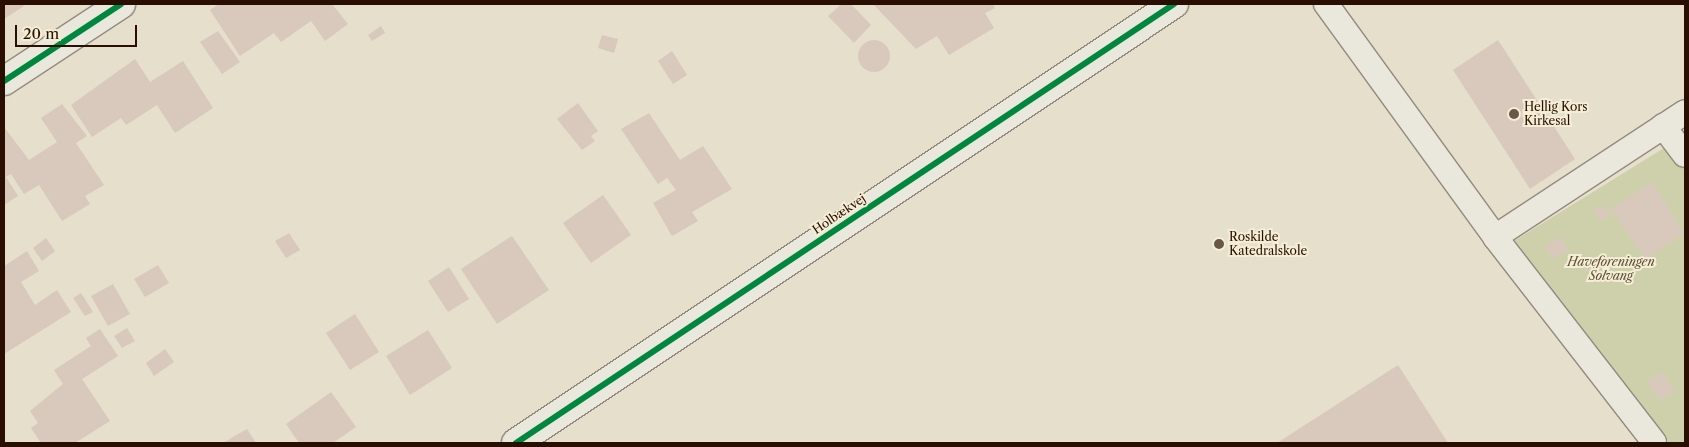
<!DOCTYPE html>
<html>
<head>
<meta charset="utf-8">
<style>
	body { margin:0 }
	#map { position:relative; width:1689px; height:447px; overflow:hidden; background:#e5dfcb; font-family:"Libre Caslon Text",serif }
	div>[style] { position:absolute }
	.green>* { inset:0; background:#ced0ab }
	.building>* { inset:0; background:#d8c9bc }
	.round { border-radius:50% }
	.roads { filter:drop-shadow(1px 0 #928b7e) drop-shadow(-1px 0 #928b7e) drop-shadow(0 1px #928b7e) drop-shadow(0 -1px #928b7e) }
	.service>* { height:24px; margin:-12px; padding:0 12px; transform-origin:12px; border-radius:12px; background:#eae7dd }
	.minor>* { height:28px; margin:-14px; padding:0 14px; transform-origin:14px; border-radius:14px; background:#eae7dd }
	.tertiary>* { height:28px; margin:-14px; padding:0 14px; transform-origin:14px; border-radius:14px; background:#eae7dd }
	.cycleway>* { height:6px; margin:-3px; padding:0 3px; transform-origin:3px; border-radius:3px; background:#00873e }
	.dots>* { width:14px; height:14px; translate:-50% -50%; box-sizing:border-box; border:2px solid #f5eed6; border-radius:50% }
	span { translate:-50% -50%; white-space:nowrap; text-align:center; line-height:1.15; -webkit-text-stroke:4px #f5eed6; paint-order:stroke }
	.poi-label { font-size:12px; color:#2a0e01 }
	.left { translate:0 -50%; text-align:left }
	.street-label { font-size:12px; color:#2a0e01 }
	.park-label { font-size:12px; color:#5d4e33; font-style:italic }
	.frame { position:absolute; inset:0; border:5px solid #2a0e01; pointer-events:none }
	.scale { position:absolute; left:15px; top:25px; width:122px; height:22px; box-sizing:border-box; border:2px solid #2a0e01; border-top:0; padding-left:6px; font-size:15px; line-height:18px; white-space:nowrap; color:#2a0e01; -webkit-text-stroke:4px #f5eed6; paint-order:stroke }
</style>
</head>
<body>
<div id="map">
	<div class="green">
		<i style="clip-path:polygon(1685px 135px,1685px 443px,1655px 443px,1501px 249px)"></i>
	</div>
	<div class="building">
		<i style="clip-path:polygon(4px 4px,23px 4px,24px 6px,4px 19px)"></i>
		<i style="clip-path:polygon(219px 4px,332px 4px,348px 24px,325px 41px,311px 21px,281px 42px,274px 33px,240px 56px,210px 10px)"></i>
		<i style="clip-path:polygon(842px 4px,851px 4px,871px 25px,854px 43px,828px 16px)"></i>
		<i style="clip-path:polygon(873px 4px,993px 4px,995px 8px,985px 13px,994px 28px,949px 55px,937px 36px,916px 49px)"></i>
		<i style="clip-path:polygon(381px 26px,385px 33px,372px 41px,368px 35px)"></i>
		<i style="clip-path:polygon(218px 31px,240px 62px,222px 74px,200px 42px)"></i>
		<i style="clip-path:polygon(602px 35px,618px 39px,614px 53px,598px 48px)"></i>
		<i style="clip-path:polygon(1498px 40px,1575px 159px,1530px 189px,1453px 70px)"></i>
		<i class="round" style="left:858px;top:40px;width:32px;height:32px"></i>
		<i style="clip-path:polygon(672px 51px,687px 75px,673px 84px,658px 61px)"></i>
		<i style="clip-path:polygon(135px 59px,150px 82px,183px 61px,213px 108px,175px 133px,157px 105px,126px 125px,121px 118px,92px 137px,71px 105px)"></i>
		<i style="clip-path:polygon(578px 103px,598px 131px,591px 136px,595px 141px,582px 150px,557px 119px)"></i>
		<i style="clip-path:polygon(62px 104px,87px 136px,76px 143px,104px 185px,85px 196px,90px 204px,62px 221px,39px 185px,24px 194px,11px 174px,6px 177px,18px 196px,4px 205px,4px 127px,29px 160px,57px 142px,41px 118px)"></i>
		<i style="clip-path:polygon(649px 113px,680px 160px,703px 146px,732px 189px,692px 212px,698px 221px,672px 236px,653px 203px,676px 190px,667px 178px,658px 184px,621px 129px)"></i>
		<i style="clip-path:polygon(1652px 182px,1684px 233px,1646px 259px,1611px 210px)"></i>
		<i style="clip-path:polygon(603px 195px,631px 235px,591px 263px,563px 223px)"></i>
		<i style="clip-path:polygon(1604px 205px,1611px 214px,1601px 221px,1594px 212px)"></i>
		<i style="clip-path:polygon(289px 233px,300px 250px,286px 258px,275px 241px)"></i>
		<i style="clip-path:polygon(512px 236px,549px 290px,497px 324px,461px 269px)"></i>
		<i style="clip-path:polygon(1560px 237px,1568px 249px,1553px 259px,1545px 247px)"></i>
		<i style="clip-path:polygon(46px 238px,55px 251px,42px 261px,33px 248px)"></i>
		<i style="clip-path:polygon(27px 251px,39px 271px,21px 282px,35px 305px,57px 290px,71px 312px,4px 354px,4px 266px)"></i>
		<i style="clip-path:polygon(158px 265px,169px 283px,145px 297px,134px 279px)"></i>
		<i style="clip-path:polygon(449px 267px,469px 299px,448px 312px,428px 281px)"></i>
		<i style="clip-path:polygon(113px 284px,130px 314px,108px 326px,91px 296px)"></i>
		<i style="clip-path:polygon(81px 293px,93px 312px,85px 316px,73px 298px)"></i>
		<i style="clip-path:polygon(355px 314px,379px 352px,350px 370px,326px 333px)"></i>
		<i style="clip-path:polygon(127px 328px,135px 341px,122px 348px,114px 336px)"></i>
		<i style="clip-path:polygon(100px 329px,118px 356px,82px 379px,110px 421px,75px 443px,41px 443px,31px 428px,38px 423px,30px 411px,63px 384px,54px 370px,91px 346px,86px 338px)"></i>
		<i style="clip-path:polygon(428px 330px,452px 368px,410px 395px,386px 356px)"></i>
		<i style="clip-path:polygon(165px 349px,174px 362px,154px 376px,146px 363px)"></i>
		<i style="clip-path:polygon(1398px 365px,1448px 443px,1277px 443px)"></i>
		<i style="clip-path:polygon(1661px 372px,1675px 390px,1661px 400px,1647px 382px)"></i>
		<i style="clip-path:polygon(331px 392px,356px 427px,333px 443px,299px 443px,286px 424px)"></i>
		<i style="clip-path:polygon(247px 429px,256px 443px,223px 443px)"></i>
	</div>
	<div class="roads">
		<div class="service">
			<i style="left:1326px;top:4px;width:288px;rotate:54deg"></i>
			<i style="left:1663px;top:126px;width:36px;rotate:53deg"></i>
			<i style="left:1654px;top:442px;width:259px;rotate:-127.8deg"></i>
			<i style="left:1495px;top:237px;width:227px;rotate:-33.3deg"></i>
		</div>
		<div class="minor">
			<i style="left:4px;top:81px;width:140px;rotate:-33.3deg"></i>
		</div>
		<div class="tertiary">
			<i style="left:516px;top:443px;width:791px;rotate:-33.71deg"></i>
		</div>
	</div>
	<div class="cycleway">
		<i style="left:4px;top:81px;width:140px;rotate:-33.3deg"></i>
		<i style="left:516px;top:443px;width:791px;rotate:-33.71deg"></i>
	</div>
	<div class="dots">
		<i style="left:1514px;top:114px;background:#6b5748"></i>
		<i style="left:1219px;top:244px;background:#6b5748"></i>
	</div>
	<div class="poi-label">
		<span class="left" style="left:1524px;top:114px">Hellig Kors<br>Kirkesal</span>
		<span class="left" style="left:1229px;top:244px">Roskilde<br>Katedralskole</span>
	</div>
	<div class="street-label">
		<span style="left:839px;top:214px;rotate:-34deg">Holbækvej</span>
	</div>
	<div class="park-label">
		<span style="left:1611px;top:269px">Haveforeningen<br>Solvang</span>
	</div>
	<div class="frame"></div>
	<div class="scale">20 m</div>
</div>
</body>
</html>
